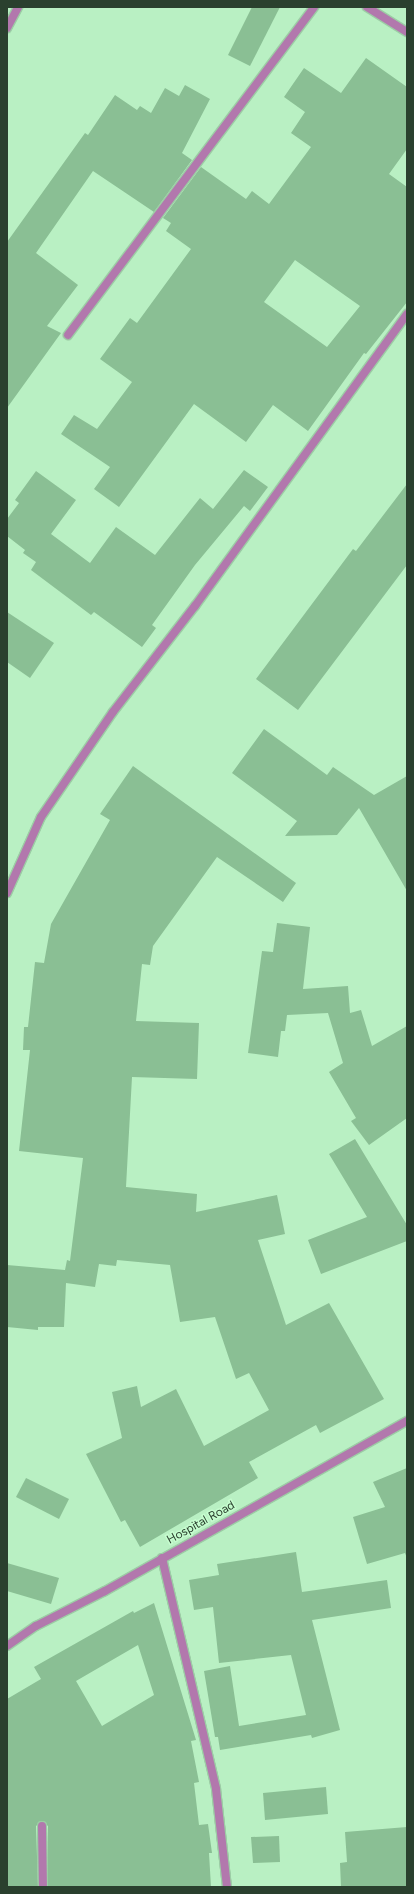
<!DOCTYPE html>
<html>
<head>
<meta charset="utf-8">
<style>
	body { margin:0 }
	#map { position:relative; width:414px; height:1894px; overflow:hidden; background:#b9f0c3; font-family:Figtree,sans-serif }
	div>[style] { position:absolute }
	.building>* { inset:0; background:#8abf94 }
	.roads { filter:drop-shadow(1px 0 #9ccda5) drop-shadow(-1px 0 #9ccda5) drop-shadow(0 1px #9ccda5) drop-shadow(0 -1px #9ccda5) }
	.minor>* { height:8px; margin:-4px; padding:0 4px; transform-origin:4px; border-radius:4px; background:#b278ad }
	.tertiary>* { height:8px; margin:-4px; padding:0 4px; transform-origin:4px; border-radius:4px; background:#b278ad }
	span { translate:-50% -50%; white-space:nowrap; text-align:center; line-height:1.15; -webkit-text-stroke:3px #c6fdcf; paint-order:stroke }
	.street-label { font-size:12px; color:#2a402e }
	.frame { position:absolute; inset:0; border:8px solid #2a402e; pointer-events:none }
</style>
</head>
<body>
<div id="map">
	<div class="building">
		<i style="clip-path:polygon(252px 7px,280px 7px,250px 66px,228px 55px)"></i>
		<i style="clip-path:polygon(evenodd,366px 58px,407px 87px,407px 149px,389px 174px,407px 187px,407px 302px,366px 354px,364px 353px,308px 431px,273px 405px,246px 442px,194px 404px,119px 507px,94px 489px,110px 467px,61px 434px,74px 415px,97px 429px,132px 382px,100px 359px,130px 318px,137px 323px,191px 249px,166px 231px,171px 223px,163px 218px,201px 167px,246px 199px,252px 191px,269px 204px,311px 147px,291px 133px,305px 112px,284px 97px,304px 68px,341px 93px,366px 58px,295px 260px,360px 306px,327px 347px,264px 302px,295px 260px)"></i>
		<i style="clip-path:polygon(185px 85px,210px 99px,182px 153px,192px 160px,154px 212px,93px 171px,36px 253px,78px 285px,47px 326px,61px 333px,7px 408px,7px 242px,85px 133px,88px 135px,115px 95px,137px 110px,140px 106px,151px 113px,165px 88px,179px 96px)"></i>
		<i style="clip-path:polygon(244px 470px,268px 487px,250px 511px,244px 506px,195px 565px,152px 625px,156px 628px,142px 647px,94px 612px,91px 615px,31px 570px,36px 562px,23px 553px,25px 550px,7px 536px,7px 519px,19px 503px,15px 500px,36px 471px,76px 500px,51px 534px,90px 563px,116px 527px,155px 555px,200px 498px,213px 509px)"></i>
		<i style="clip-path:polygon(407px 484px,407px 565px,298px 710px,256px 679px,353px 549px,356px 551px)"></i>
		<i style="clip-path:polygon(7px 612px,54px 643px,30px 678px,7px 662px)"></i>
		<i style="clip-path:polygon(264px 729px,327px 775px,333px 767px,374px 795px,407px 776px,407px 891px,359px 808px,337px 835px,285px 836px,297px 821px,232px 773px)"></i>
		<i style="clip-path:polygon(133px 766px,296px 883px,283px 902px,217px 857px,153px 946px,150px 965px,142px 964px,136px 1021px,199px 1023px,197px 1079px,132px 1077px,126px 1187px,197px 1194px,196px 1212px,277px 1195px,285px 1234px,258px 1240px,286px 1325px,329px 1303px,384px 1399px,320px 1433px,316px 1425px,249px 1462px,258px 1478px,140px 1547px,125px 1520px,121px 1522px,86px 1454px,122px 1438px,112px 1392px,137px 1386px,141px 1407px,176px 1389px,204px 1446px,269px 1410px,249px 1373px,236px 1379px,215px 1317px,180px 1322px,170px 1265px,117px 1260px,116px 1266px,99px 1264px,95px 1287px,66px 1283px,64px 1327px,38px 1327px,38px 1330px,7px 1327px,7px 1265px,65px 1270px,67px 1260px,70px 1261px,83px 1158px,19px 1151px,30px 1050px,23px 1050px,24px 1027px,28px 1027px,35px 962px,44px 963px,51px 924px,110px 820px,100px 814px)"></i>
		<i style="clip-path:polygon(277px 923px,310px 927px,303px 989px,348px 986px,350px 1013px,361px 1010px,372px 1046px,407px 1026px,407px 1118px,369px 1145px,351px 1121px,356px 1118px,329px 1072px,343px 1063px,328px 1013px,287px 1015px,285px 1031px,281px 1031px,278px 1057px,248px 1053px,262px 951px,273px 952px)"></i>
		<i style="clip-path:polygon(355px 1139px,407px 1225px,407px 1241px,321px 1274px,308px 1240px,367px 1217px,329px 1154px)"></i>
		<i style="clip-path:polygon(407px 1468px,407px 1558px,405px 1553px,367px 1564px,353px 1517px,385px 1507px,373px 1482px)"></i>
		<i style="clip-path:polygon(26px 1478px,69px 1499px,59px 1519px,16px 1497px)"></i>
		<i style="clip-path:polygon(296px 1552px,302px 1592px,387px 1580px,391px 1608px,312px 1620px,340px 1730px,312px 1738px,311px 1735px,220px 1750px,218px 1737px,215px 1737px,204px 1671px,230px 1666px,239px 1726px,306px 1715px,291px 1655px,219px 1663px,213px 1607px,194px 1610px,189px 1580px,219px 1575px,217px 1564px)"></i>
		<i style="clip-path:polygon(7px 1563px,59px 1578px,51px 1604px,7px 1591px)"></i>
		<i style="clip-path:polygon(evenodd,154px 1603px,196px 1740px,191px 1741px,199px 1782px,194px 1783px,199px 1825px,208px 1824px,212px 1853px,209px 1853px,211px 1887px,48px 1887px,48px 1826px,42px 1821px,36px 1826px,38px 1887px,7px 1887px,7px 1699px,41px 1679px,34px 1667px,133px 1611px,134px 1613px,154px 1603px,138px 1645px,154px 1695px,102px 1726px,76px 1681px,138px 1645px)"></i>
		<i style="clip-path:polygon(326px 1787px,328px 1814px,265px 1820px,263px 1793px)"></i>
		<i style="clip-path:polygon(407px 1827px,407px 1887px,341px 1887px,340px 1863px,347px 1862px,345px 1832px)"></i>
		<i style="clip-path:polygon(279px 1836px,280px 1862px,253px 1863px,251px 1837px)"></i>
	</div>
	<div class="roads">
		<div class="minor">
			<i style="left:367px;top:7px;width:47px;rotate:32deg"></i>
			<i style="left:7px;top:28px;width:24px;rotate:-62deg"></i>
			<i style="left:68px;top:335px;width:410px;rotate:-53.1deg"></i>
			<i style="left:7px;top:893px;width:83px;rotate:-65.9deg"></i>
			<i style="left:41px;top:817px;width:127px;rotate:-55.6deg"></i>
			<i style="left:113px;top:712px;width:134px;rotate:-52.3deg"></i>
			<i style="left:195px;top:606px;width:361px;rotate:-54deg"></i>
			<i style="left:162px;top:1558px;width:237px;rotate:76.8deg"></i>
			<i style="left:216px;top:1789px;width:99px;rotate:83.6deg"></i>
			<i style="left:42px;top:1826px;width:61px;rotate:89.1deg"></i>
		</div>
		<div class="tertiary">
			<i style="left:7px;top:1646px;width:35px;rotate:-35deg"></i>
			<i style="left:36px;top:1626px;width:77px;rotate:-26.9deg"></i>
			<i style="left:105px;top:1591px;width:347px;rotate:-29.4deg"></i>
		</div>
	</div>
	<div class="street-label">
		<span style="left:201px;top:1523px;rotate:-29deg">Hospital Road</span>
	</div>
	<div class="frame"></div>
</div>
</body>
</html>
